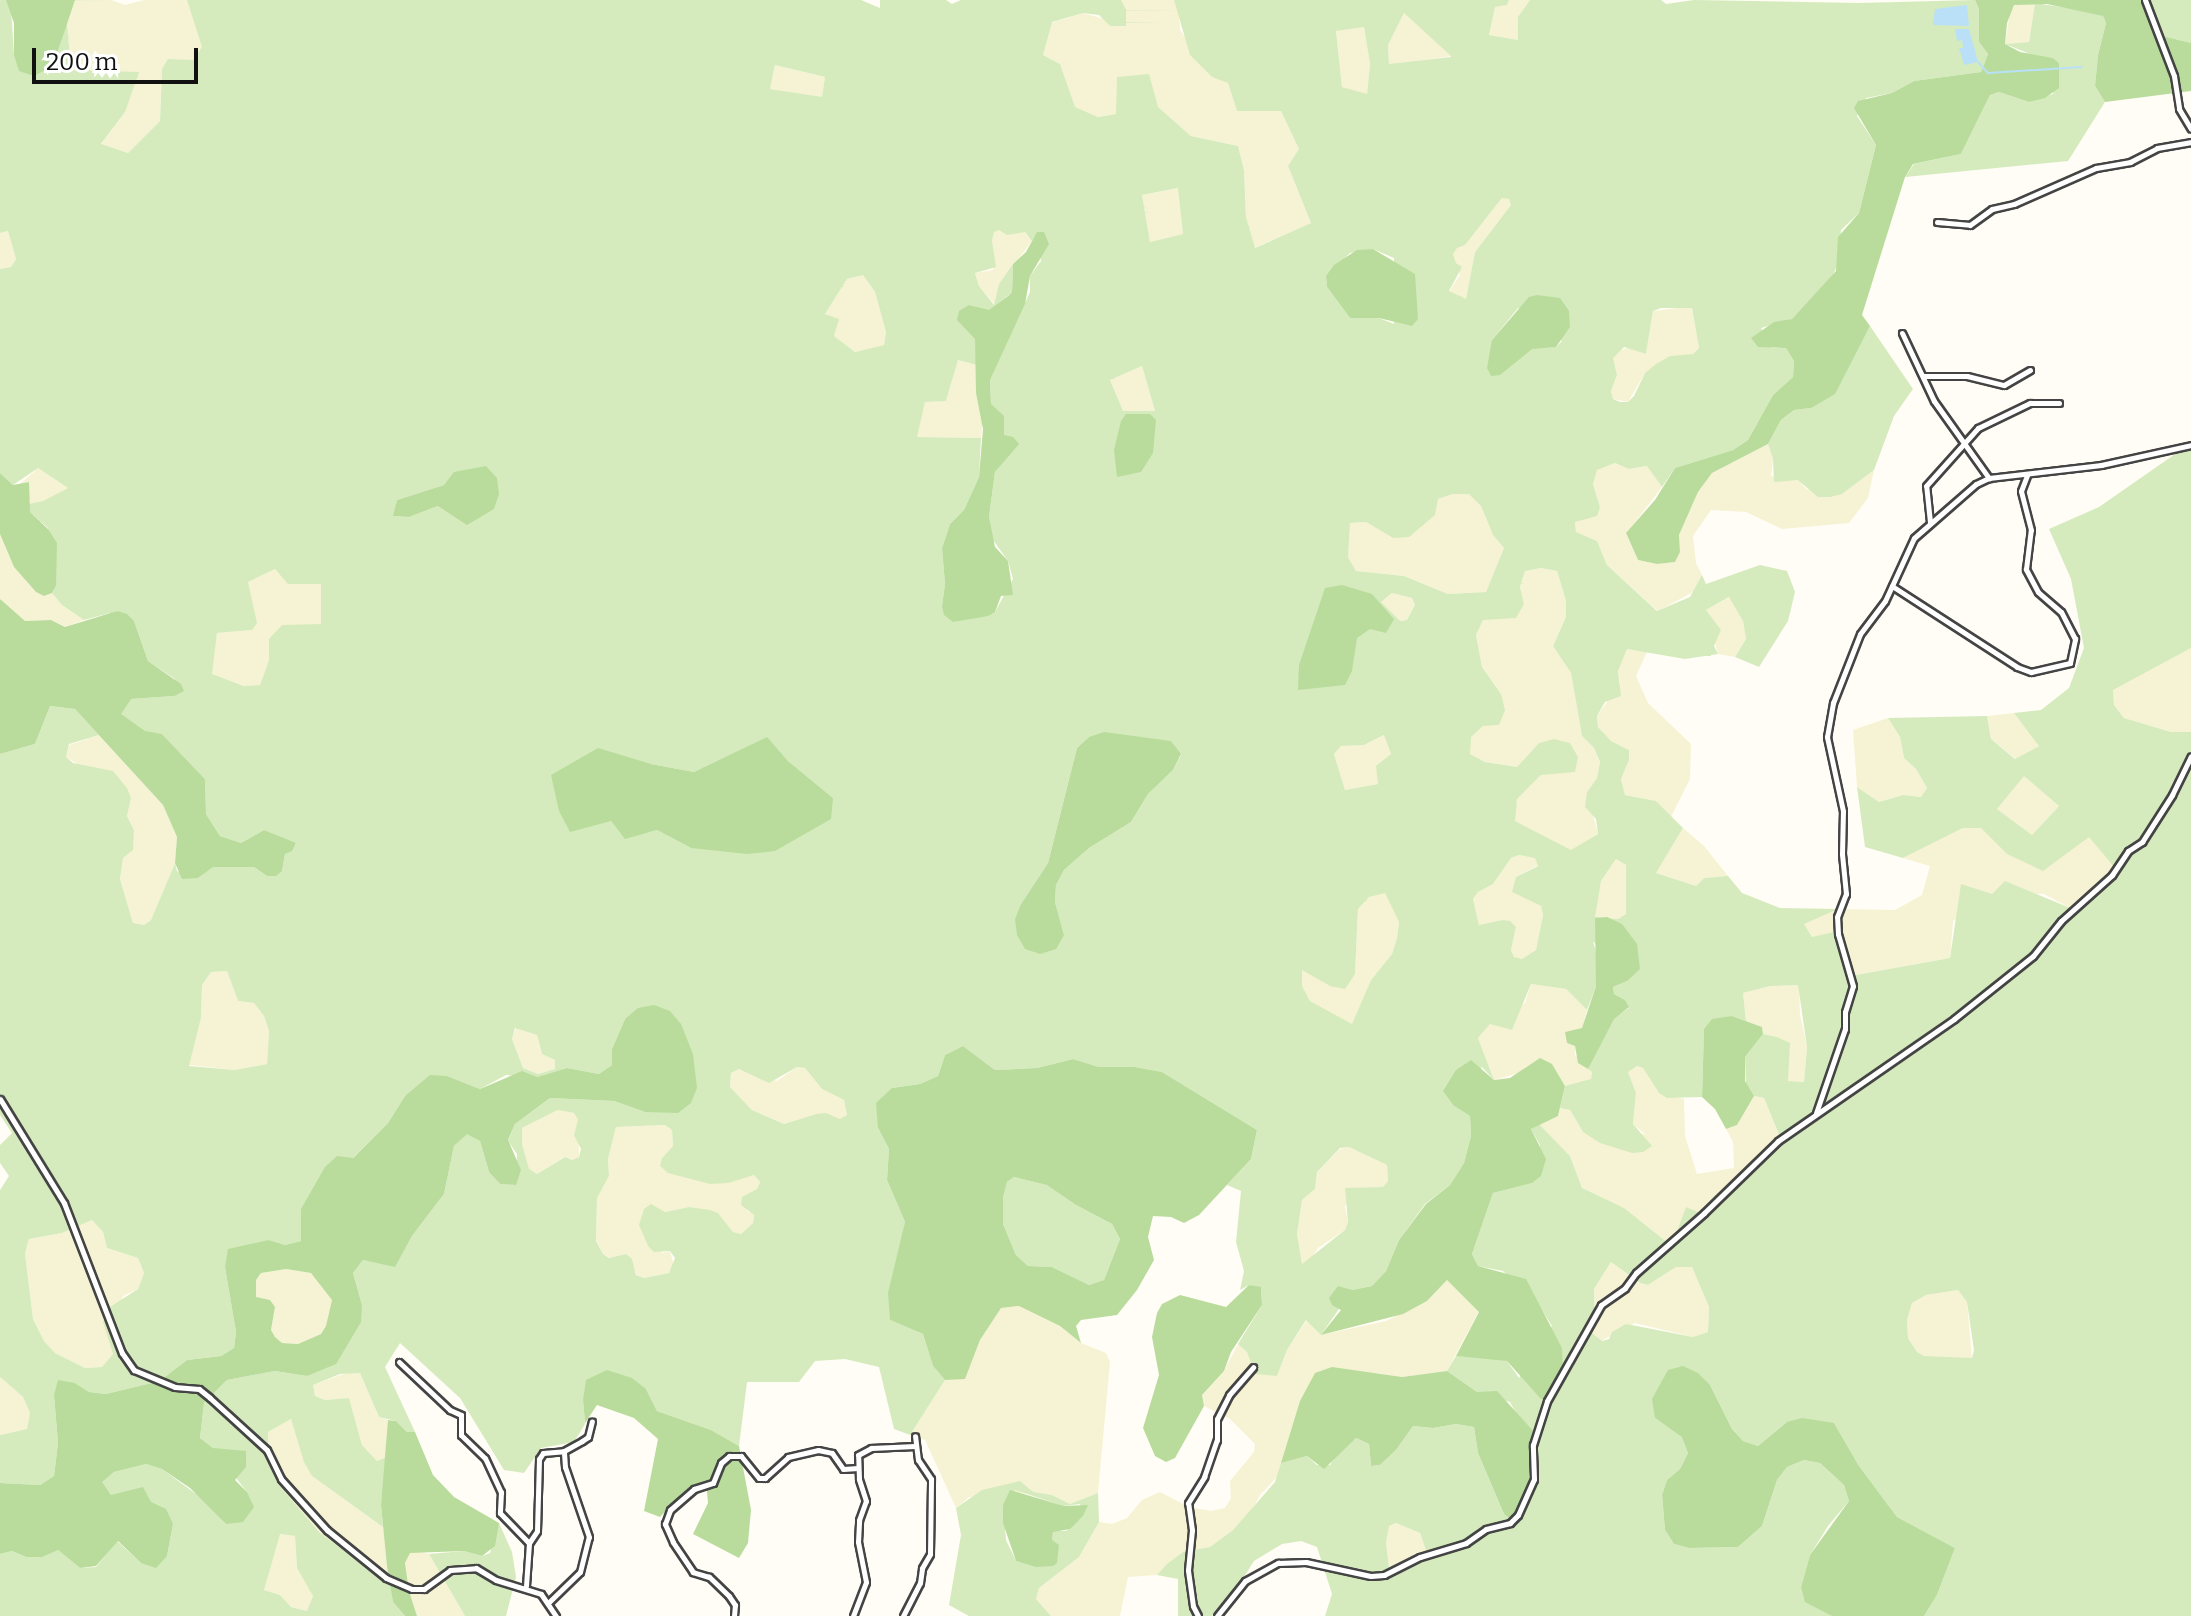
<!DOCTYPE html>
<html>
<head>
<meta charset="utf-8">
<style>
	body { margin:0 }
	#map { position:relative; width:2191px; height:1616px; overflow:hidden; background:#fffdf5; font-family:Bitter,serif }
	div>[style] { position:absolute }
	.farmland>* { inset:0; background:#f6f3d4 }
	.green>* { inset:0; background:#d5ebbd }
	.forest>* { inset:0; background:#b9dc9c }
	.water>* { inset:0; background:#b9e0f7 }
	.stream>* { height:2px; margin:-1px; padding:0 1px; transform-origin:1px; border-radius:1px; background:#b9e0f7 }
	.roads { filter:drop-shadow(2px 0 #444) drop-shadow(-2px 0 #444) drop-shadow(0 2px #444) drop-shadow(0 -2px #444) }
	.street>* { height:5px; margin:-2.5px; padding:0 2.5px; transform-origin:2.5px; border-radius:2.5px; background:#fff }
	span { translate:-50% -50%; white-space:nowrap; text-align:center; line-height:1.15; -webkit-text-stroke:8px #fff; paint-order:stroke }
	.scale { position:absolute; left:32px; top:48px; width:166px; height:36px; box-sizing:border-box; border:4px solid #111; border-top:0; padding-left:10px; font-size:24px; line-height:28px; white-space:nowrap; color:#111; -webkit-text-stroke:6px #fff; paint-order:stroke }
</style>
</head>
<body>
<div id="map">
	<div class="farmland">
		<i style="clip-path:polygon(75px 0,111px 0,125px 5px,144px 0,187px 0,194px 17px,203px 47px,193px 60px,162px 69px,160px 121px,128px 153px,101px 145px,125px 112px,71px 70px,67px 23px)"></i>
		<i style="clip-path:polygon(1121px 0,1174px 0,1179px 13px,1180px 30px,1212px 77px,1228px 82px,1237px 111px,1281px 111px,1300px 149px,1288px 166px,1311px 223px,1254px 248px,1246px 217px,1244px 170px,1238px 146px,1191px 136px,1158px 107px,1098px 117px,1074px 107px,1060px 64px,1043px 55px,1051px 23px,1083px 13px,1126px 25px,1126px 9px)"></i>
		<i style="clip-path:polygon(1509px 0,1530px 0,1518px 17px,1518px 40px,1489px 35px,1495px 7px,1506px 5px)"></i>
		<i style="clip-path:polygon(2022px 2px,2035px 3px,2029px 42px,2005px 44px,2010px 12px,2014px 5px)"></i>
		<i style="clip-path:polygon(1404px 13px,1452px 56px,1389px 65px,1388px 45px)"></i>
		<i style="clip-path:polygon(1364px 26px,1370px 64px,1367px 95px,1342px 87px,1336px 31px)"></i>
		<i style="clip-path:polygon(775px 65px,825px 77px,822px 98px,770px 89px)"></i>
		<i style="clip-path:polygon(1179px 188px,1183px 234px,1150px 242px,1142px 195px)"></i>
		<i style="clip-path:polygon(1503px 197px,1509px 199px,1511px 205px,1475px 252px,1466px 300px,1449px 292px,1460px 275px,1453px 254px,1457px 247px,1465px 245px)"></i>
		<i style="clip-path:polygon(999px 230px,1025px 232px,1032px 241px,999px 284px,995px 305px,979px 286px,975px 273px,993px 270px,992px 241px,994px 232px)"></i>
		<i style="clip-path:polygon(8px 231px,16px 259px,11px 267px,0 269px,0 233px)"></i>
		<i style="clip-path:polygon(863px 275px,875px 292px,886px 332px,884px 345px,855px 352px,834px 336px,838px 319px,825px 314px,847px 279px)"></i>
		<i style="clip-path:polygon(1685px 307px,1692px 308px,1699px 348px,1693px 354px,1678px 357px,1645px 373px,1628px 402px,1613px 399px,1611px 391px,1617px 375px,1613px 358px,1617px 351px,1632px 347px,1646px 354px,1653px 311px)"></i>
		<i style="clip-path:polygon(958px 360px,977px 365px,976px 393px,983px 415px,981px 438px,916px 437px,925px 402px,946px 401px)"></i>
		<i style="clip-path:polygon(1142px 366px,1155px 411px,1123px 412px,1110px 380px)"></i>
		<i style="clip-path:polygon(1768px 444px,1773px 459px,1771px 476px,1799px 480px,1806px 489px,1842px 494px,1874px 470px,1868px 498px,1849px 523px,1782px 529px,1746px 512px,1711px 510px,1693px 536px,1696px 563px,1702px 575px,1695px 591px,1658px 611px,1607px 565px,1597px 541px,1576px 532px,1575px 521px,1588px 517px,1600px 507px,1593px 484px,1596px 470px,1615px 463px,1630px 469px,1648px 466px,1662px 487px,1626px 534px,1638px 560px,1657px 564px,1675px 562px,1680px 552px,1679px 535px,1698px 492px,1712px 473px)"></i>
		<i style="clip-path:polygon(38px 468px,68px 488px,43px 501px,28px 504px,29px 482px,20px 484px)"></i>
		<i style="clip-path:polygon(1453px 494px,1470px 494px,1481px 506px,1493px 535px,1504px 548px,1486px 592px,1448px 594px,1404px 576px,1356px 571px,1348px 557px,1349px 523px,1366px 522px,1393px 538px,1438px 499px)"></i>
		<i style="clip-path:polygon(0 534px,14px 567px,36px 592px,44px 596px,52px 593px,62px 605px,84px 620px,66px 627px,51px 620px,25px 621px,10px 611px,0 599px)"></i>
		<i style="clip-path:polygon(1541px 568px,1557px 571px,1566px 601px,1566px 617px,1553px 646px,1571px 673px,1582px 736px,1594px 748px,1600px 763px,1597px 778px,1587px 792px,1598px 834px,1571px 851px,1514px 821px,1517px 799px,1541px 775px,1539px 743px,1517px 767px,1485px 762px,1470px 754px,1470px 737px,1483px 726px,1501px 694px,1482px 667px,1476px 635px,1483px 620px,1524px 604px,1520px 587px,1525px 571px)"></i>
		<i style="clip-path:polygon(275px 569px,289px 583px,321px 584px,321px 624px,269px 639px,269px 660px,260px 685px,245px 686px,211px 674px,217px 633px,252px 630px,247px 582px)"></i>
		<i style="clip-path:polygon(1392px 593px,1412px 598px,1415px 605px,1407px 620px,1399px 621px,1381px 602px)"></i>
		<i style="clip-path:polygon(1730px 597px,1743px 621px,1746px 639px,1735px 657px,1718px 654px,1706px 610px)"></i>
		<i style="clip-path:polygon(2191px 648px,2191px 732px,2171px 732px,2124px 718px,2114px 705px,2113px 689px)"></i>
		<i style="clip-path:polygon(1627px 649px,1647px 652px,1636px 676px,1648px 703px,1691px 744px,1690px 779px,1671px 817px,1656px 801px,1625px 795px,1621px 779px,1629px 760px,1629px 750px,1611px 741px,1598px 727px,1597px 716px,1620px 684px,1618px 671px)"></i>
		<i style="clip-path:polygon(2014px 713px,2040px 745px,2016px 759px,1991px 739px,1987px 716px)"></i>
		<i style="clip-path:polygon(1888px 718px,1900px 737px,1904px 758px,1916px 769px,1927px 788px,1922px 797px,1903px 795px,1879px 802px,1857px 787px,1853px 730px)"></i>
		<i style="clip-path:polygon(99px 735px,163px 805px,177px 837px,175px 863px,151px 920px,144px 925px,133px 923px,120px 879px,123px 858px,134px 830px,127px 816px,131px 798px,66px 757px,69px 745px)"></i>
		<i style="clip-path:polygon(1385px 735px,1391px 754px,1378px 784px,1345px 790px,1334px 754px,1341px 746px,1364px 745px)"></i>
		<i style="clip-path:polygon(2024px 775px,2059px 806px,2032px 835px,1997px 809px)"></i>
		<i style="clip-path:polygon(1683px 828px,1704px 846px,1728px 876px,1704px 878px,1696px 886px,1656px 873px)"></i>
		<i style="clip-path:polygon(1963px 828px,1982px 828px,2007px 854px,2089px 836px,2116px 868px,2107px 883px,2074px 910px,2044px 894px,1992px 894px,1953px 921px,1950px 958px,1849px 976px,1812px 937px,1803px 923px,1838px 909px,1895px 910px,1922px 895px,1930px 866px,1903px 858px)"></i>
		<i style="clip-path:polygon(1519px 855px,1535px 857px,1538px 865px,1516px 877px,1513px 892px,1541px 906px,1543px 915px,1536px 950px,1523px 959px,1514px 958px,1511px 950px,1516px 927px,1502px 920px,1479px 925px,1473px 899px,1478px 892px,1493px 884px,1511px 858px)"></i>
		<i style="clip-path:polygon(1616px 859px,1626px 865px,1626px 914px,1618px 919px,1594px 917px,1601px 881px)"></i>
		<i style="clip-path:polygon(1385px 892px,1399px 922px,1397px 938px,1392px 954px,1371px 980px,1352px 1025px,1310px 1001px,1302px 986px,1302px 969px,1330px 986px,1355px 974px,1358px 909px,1369px 897px)"></i>
		<i style="clip-path:polygon(227px 971px,238px 1001px,254px 1003px,264px 1016px,269px 1031px,267px 1064px,235px 1070px,189px 1065px,201px 1018px,202px 985px,211px 972px)"></i>
		<i style="clip-path:polygon(1531px 984px,1566px 989px,1587px 1010px,1582px 1029px,1565px 1032px,1575px 1046px,1575px 1055px,1592px 1072px,1591px 1080px,1565px 1086px,1552px 1064px,1494px 1080px,1478px 1038px,1490px 1024px,1525px 1003px)"></i>
		<i style="clip-path:polygon(1799px 985px,1800px 1015px,1807px 1046px,1804px 1082px,1788px 1081px,1777px 1037px,1763px 1034px,1762px 1027px,1746px 1021px,1743px 993px,1770px 986px)"></i>
		<i style="clip-path:polygon(516px 1028px,537px 1035px,542px 1054px,555px 1060px,555px 1069px,538px 1074px,523px 1068px,512px 1039px)"></i>
		<i style="clip-path:polygon(1637px 1066px,1643px 1068px,1659px 1093px,1684px 1099px,1685px 1136px,1697px 1174px,1734px 1168px,1733px 1142px,1726px 1129px,1737px 1125px,1754px 1096px,1764px 1098px,1780px 1137px,1700px 1214px,1686px 1208px,1674px 1239px,1667px 1242px,1641px 1221px,1582px 1188px,1570px 1156px,1539px 1124px,1558px 1116px,1560px 1108px,1570px 1110px,1583px 1132px,1645px 1134px,1633px 1124px,1636px 1093px,1628px 1072px)"></i>
		<i style="clip-path:polygon(797px 1067px,805px 1068px,822px 1089px,844px 1100px,847px 1115px,840px 1120px,816px 1114px,784px 1124px,752px 1110px,730px 1087px,731px 1073px,739px 1069px,777px 1081px)"></i>
		<i style="clip-path:polygon(558px 1110px,574px 1113px,578px 1120px,579px 1157px,572px 1160px,564px 1157px,537px 1174px,529px 1170px,522px 1144px,522px 1128px)"></i>
		<i style="clip-path:polygon(665px 1125px,672px 1130px,673px 1146px,662px 1158px,693px 1178px,711px 1184px,754px 1175px,760px 1182px,747px 1211px,754px 1214px,753px 1223px,741px 1234px,733px 1232px,718px 1213px,689px 1207px,665px 1212px,643px 1230px,645px 1239px,662px 1253px,670px 1251px,674px 1266px,669px 1273px,644px 1278px,637px 1275px,626px 1254px,610px 1258px,603px 1254px,596px 1240px,597px 1198px,609px 1176px,608px 1159px,616px 1127px)"></i>
		<i style="clip-path:polygon(1349px 1147px,1387px 1165px,1388px 1181px,1383px 1187px,1360px 1189px,1345px 1206px,1348px 1222px,1345px 1230px,1318px 1248px,1308px 1263px,1302px 1264px,1297px 1234px,1302px 1200px,1315px 1189px,1317px 1172px,1340px 1149px)"></i>
		<i style="clip-path:polygon(92px 1220px,103px 1232px,107px 1248px,138px 1258px,144px 1273px,138px 1289px,123px 1296px,113px 1354px,102px 1367px,85px 1368px,55px 1353px,44px 1341px,33px 1319px,25px 1253px,29px 1239px,62px 1233px)"></i>
		<i style="clip-path:polygon(1611px 1262px,1639px 1283px,1648px 1285px,1676px 1267px,1692px 1267px,1709px 1307px,1708px 1332px,1693px 1337px,1635px 1323px,1601px 1341px,1587px 1330px,1595px 1306px,1594px 1289px)"></i>
		<i style="clip-path:polygon(286px 1269px,311px 1273px,330px 1293px,332px 1300px,327px 1326px,321px 1334px,298px 1344px,282px 1343px,275px 1337px,271px 1330px,275px 1307px,270px 1300px,256px 1298px,256px 1280px,261px 1273px)"></i>
		<i style="clip-path:polygon(1447px 1280px,1479px 1311px,1447px 1371px,1402px 1377px,1376px 1373px,1260px 1495px,1250px 1514px,1233px 1530px,1210px 1547px,1183px 1552px,1157px 1575px,1128px 1577px,1120px 1616px,1051px 1616px,1036px 1599px,1039px 1588px,1079px 1557px,1099px 1522px,1112px 1524px,1127px 1518px,1142px 1500px,1160px 1492px,1189px 1507px,1211px 1511px,1225px 1508px,1231px 1498px,1230px 1481px,1254px 1452px,1255px 1444px,1230px 1419px,1204px 1406px,1202px 1395px,1224px 1371px,1238px 1344px,1277px 1376px,1287px 1350px,1307px 1320px,1321px 1335px,1386px 1321px,1427px 1301px)"></i>
		<i style="clip-path:polygon(1958px 1290px,1967px 1302px,1972px 1359px,1924px 1356px,1917px 1352px,1908px 1338px,1907px 1320px,1912px 1303px,1926px 1295px)"></i>
		<i style="clip-path:polygon(1019px 1306px,1060px 1326px,1081px 1343px,1106px 1353px,1110px 1362px,1098px 1493px,1070px 1504px,1052px 1495px,1033px 1493px,969px 1497px,956px 1508px,925px 1440px,910px 1435px,945px 1380px,965px 1378px,980px 1340px,995px 1316px,1001px 1308px)"></i>
		<i style="clip-path:polygon(352px 1371px,360px 1373px,379px 1417px,388px 1420px,387px 1457px,377px 1461px,362px 1445px,349px 1398px,325px 1400px,315px 1396px,313px 1385px)"></i>
		<i style="clip-path:polygon(0 1377px,23px 1397px,30px 1413px,27px 1429px,0 1435px)"></i>
		<i style="clip-path:polygon(291px 1419px,312px 1476px,383px 1527px,391px 1585px,320px 1533px,278px 1484px,269px 1462px,268px 1432px)"></i>
		<i style="clip-path:polygon(1396px 1523px,1420px 1533px,1428px 1556px,1389px 1568px,1386px 1542px,1388px 1526px)"></i>
		<i style="clip-path:polygon(279px 1534px,295px 1536px,297px 1568px,313px 1595px,308px 1611px,291px 1607px,280px 1595px,264px 1590px)"></i>
		<i style="clip-path:polygon(417px 1551px,429px 1554px,465px 1616px,417px 1616px,409px 1591px,405px 1563px,410px 1553px)"></i>
	</div>
	<div class="green">
		<i style="clip-path:polygon(evenodd,0 0,6px 0,11px 8px,14px 55px,57px 54px,67px 23px,71px 70px,139px 72px,125px 112px,101px 144px,128px 153px,160px 121px,162px 69px,168px 59px,193px 60px,202px 47px,187px 0,861px 0,880px 8px,880px 0,946px 0,952px 4px,961px 0,1121px 0,1126px 9px,1126px 26px,1110px 26px,1099px 15px,1083px 13px,1052px 22px,1043px 55px,1060px 64px,1075px 107px,1098px 117px,1116px 114px,1117px 77px,1149px 74px,1158px 107px,1191px 136px,1238px 146px,1244px 170px,1246px 217px,1255px 248px,1311px 223px,1288px 166px,1299px 149px,1281px 111px,1237px 111px,1228px 83px,1212px 77px,1190px 55px,1174px 0,1509px 0,1507px 5px,1495px 7px,1489px 35px,1518px 40px,1518px 17px,1530px 0,1661px 0,1666px 4px,1694px 0,1858px 3px,1975px 0,1979px 9px,1979px 42px,1988px 54px,1981px 72px,1914px 81px,1892px 93px,1866px 98px,1857px 116px,1876px 145px,1859px 213px,1841px 230px,1839px 262px,1832px 277px,1792px 319px,1761px 328px,1772px 348px,1786px 348px,1794px 361px,1793px 377px,1773px 395px,1748px 440px,1733px 450px,1675px 468px,1662px 487px,1647px 466px,1629px 469px,1615px 463px,1597px 470px,1593px 484px,1600px 507px,1597px 516px,1575px 522px,1576px 532px,1597px 541px,1607px 565px,1657px 611px,1690px 597px,1702px 575px,1706px 584px,1760px 565px,1787px 571px,1795px 592px,1788px 621px,1759px 667px,1735px 657px,1746px 639px,1743px 621px,1729px 597px,1706px 610px,1721px 630px,1714px 646px,1718px 654px,1685px 659px,1627px 649px,1618px 671px,1621px 696px,1605px 702px,1597px 716px,1598px 727px,1611px 741px,1629px 750px,1629px 760px,1621px 779px,1625px 795px,1656px 801px,1683px 828px,1656px 873px,1696px 886px,1704px 878px,1728px 876px,1742px 893px,1780px 908px,1838px 909px,1804px 924px,1812px 937px,1834px 932px,1850px 976px,1950px 958px,1961px 884px,1992px 894px,2005px 881px,2075px 910px,2107px 883px,2115px 868px,2089px 837px,2043px 871px,2007px 854px,1981px 828px,1963px 828px,1903px 858px,1865px 847px,1857px 787px,1879px 802px,1903px 795px,1921px 797px,1927px 788px,1916px 769px,1904px 758px,1900px 737px,1888px 718px,1987px 716px,1991px 739px,2015px 759px,2039px 746px,2014px 713px,2041px 710px,2069px 688px,2084px 648px,2071px 579px,2049px 529px,2099px 507px,2191px 443px,2191px 648px,2113px 690px,2114px 705px,2124px 718px,2171px 732px,2191px 732px,2191px 1616px,1924px 1616px,1937px 1595px,1955px 1548px,1897px 1517px,1859px 1466px,1834px 1423px,1787px 1422px,1758px 1446px,1743px 1441px,1732px 1429px,1710px 1385px,1655px 1418px,1683px 1437px,1688px 1453px,1680px 1469px,1667px 1480px,1662px 1495px,1665px 1530px,1674px 1544px,1689px 1548px,1738px 1547px,1762px 1526px,1777px 1480px,1787px 1467px,1804px 1460px,1820px 1463px,1844px 1485px,1849px 1501px,1828px 1526px,1810px 1555px,1801px 1587px,1832px 1616px,1325px 1616px,1332px 1594px,1317px 1547px,1301px 1541px,1282px 1544px,1254px 1561px,1235px 1591px,1212px 1616px,1178px 1616px,1178px 1579px,1157px 1575px,1167px 1564px,1183px 1552px,1210px 1547px,1233px 1530px,1275px 1482px,1281px 1463px,1307px 1456px,1317px 1465px,1330px 1465px,1337px 1453px,1356px 1438px,1369px 1444px,1371px 1466px,1380px 1465px,1396px 1450px,1413px 1426px,1433px 1428px,1456px 1424px,1474px 1427px,1478px 1453px,1504px 1514px,1535px 1433px,1520px 1420px,1510px 1402px,1477px 1392px,1447px 1371px,1456px 1356px,1491px 1357px,1507px 1361px,1519px 1378px,1552px 1326px,1539px 1305px,1503px 1271px,1478px 1266px,1472px 1254px,1493px 1193px,1531px 1183px,1540px 1145px,1531px 1129px,1539px 1124px,1570px 1156px,1582px 1188px,1624px 1208px,1667px 1242px,1674px 1239px,1686px 1207px,1700px 1213px,1780px 1137px,1764px 1098px,1754px 1096px,1746px 1085px,1745px 1057px,1763px 1034px,1777px 1037px,1790px 1043px,1788px 1081px,1804px 1082px,1807px 1047px,1798px 985px,1770px 986px,1743px 993px,1746px 1021px,1732px 1016px,1704px 1029px,1702px 1097px,1667px 1098px,1659px 1093px,1643px 1068px,1637px 1066px,1628px 1072px,1636px 1093px,1633px 1124px,1652px 1146px,1643px 1152px,1632px 1153px,1600px 1143px,1583px 1132px,1570px 1110px,1560px 1108px,1565px 1086px,1591px 1079px,1592px 1072px,1588px 1069px,1593px 1056px,1614px 1018px,1629px 1008px,1625px 1000px,1614px 994px,1613px 987px,1627px 981px,1593px 941px,1598px 959px,1596px 986px,1587px 1010px,1566px 989px,1531px 984px,1512px 1030px,1490px 1024px,1478px 1038px,1494px 1080px,1482px 1067px,1454px 1106px,1470px 1116px,1471px 1136px,1464px 1163px,1450px 1185px,1425px 1204px,1399px 1240px,1386px 1271px,1372px 1286px,1352px 1290px,1321px 1335px,1306px 1320px,1287px 1350px,1277px 1376px,1255px 1374px,1247px 1352px,1238px 1344px,1262px 1305px,1261px 1288px,1249px 1285px,1240px 1290px,1244px 1271px,1236px 1242px,1241px 1191px,1227px 1185px,1251px 1159px,1257px 1130px,1162px 1072px,1135px 1067px,1099px 1067px,1073px 1059px,1037px 1068px,995px 1070px,963px 1046px,945px 1055px,938px 1076px,920px 1084px,892px 1088px,878px 1128px,889px 1149px,887px 1180px,905px 1222px,890px 1320px,923px 1334px,933px 1366px,945px 1380px,910px 1435px,894px 1429px,879px 1367px,845px 1359px,815px 1361px,799px 1382px,747px 1382px,739px 1446px,711px 1430px,657px 1411px,646px 1389px,583px 1400px,585px 1424px,574px 1442px,541px 1448px,524px 1473px,504px 1470px,460px 1398px,400px 1343px,385px 1367px,415px 1432px,407px 1432px,396px 1421px,379px 1417px,360px 1373px,340px 1374px,313px 1385px,315px 1396px,325px 1400px,349px 1398px,362px 1445px,377px 1461px,387px 1457px,381px 1504px,383px 1527px,312px 1476px,304px 1462px,291px 1419px,268px 1432px,269px 1462px,278px 1484px,320px 1533px,391px 1585px,393px 1602px,405px 1616px,0 1616px,0 1554px,12px 1551px,26px 1557px,58px 1550px,80px 1568px,96px 1567px,117px 1541px,141px 1563px,167px 1556px,173px 1524px,111px 1495px,101px 1482px,114px 1472px,146px 1464px,162px 1469px,204px 1500px,226px 1524px,247px 1492px,213px 1448px,200px 1438px,204px 1403px,227px 1380px,275px 1371px,307px 1376px,362px 1305px,353px 1273px,363px 1260px,395px 1266px,412px 1236px,444px 1194px,454px 1146px,467px 1133px,480px 1141px,489px 1172px,500px 1184px,516px 1185px,517px 1154px,508px 1141px,515px 1124px,550px 1098px,614px 1101px,645px 1112px,625px 1019px,612px 1049px,612px 1065px,599px 1074px,567px 1068px,537px 1077px,506px 1075px,480px 1089px,447px 1076px,405px 1096px,388px 1123px,301px 1209px,301px 1241px,285px 1245px,269px 1240px,225px 1267px,236px 1332px,234px 1348px,221px 1356px,187px 1360px,161px 1381px,106px 1394px,89px 1392px,75px 1383px,54px 1395px,58px 1443px,54px 1476px,40px 1485px,0 1483px,0 1435px,27px 1429px,30px 1413px,23px 1397px,0 1377px,0 1190px,9px 1176px,0 1163px,0 1145px,12px 1133px,0 1115px,0 754px,35px 744px,50px 706px,75px 709px,99px 735px,69px 744px,66px 757px,73px 763px,113px 771px,127px 788px,131px 798px,127px 816px,134px 830px,133px 850px,123px 858px,120px 879px,133px 923px,144px 925px,151px 920px,175px 863px,177px 871px,198px 878px,212px 867px,254px 867px,267px 876px,282px 871px,285px 854px,296px 844px,264px 830px,241px 843px,220px 836px,206px 814px,205px 779px,162px 734px,145px 732px,120px 714px,130px 699px,174px 696px,175px 679px,148px 661px,134px 621px,117px 611px,84px 620px,62px 605px,52px 593px,56px 586px,48px 528px,30px 512px,28px 504px,43px 501px,68px 488px,38px 468px,13px 485px,0 473px,0 269px,11px 267px,16px 259px,8px 231px,0 233px,0 0,1404px 13px,1451px 56px,1451px 57px,1389px 64px,1388px 45px,1404px 13px,0 0,1364px 27px,1370px 64px,1367px 94px,1342px 87px,1336px 31px,1364px 27px,0 0,775px 65px,825px 77px,822px 97px,770px 89px,775px 65px,0 0,1178px 188px,1183px 234px,1150px 242px,1142px 195px,1178px 188px,0 0,1502px 198px,1509px 199px,1511px 205px,1475px 252px,1466px 299px,1449px 291px,1462px 267px,1456px 263px,1453px 254px,1457px 248px,1465px 245px,1502px 198px,0 0,999px 230px,1007px 235px,1025px 232px,1032px 241px,1037px 233px,1041px 261px,1030px 276px,1030px 292px,990px 379px,991px 404px,1004px 435px,1018px 444px,995px 472px,989px 517px,991px 537px,1008px 561px,1013px 579px,995px 612px,953px 622px,942px 606px,945px 584px,942px 548px,950px 524px,964px 510px,979px 477px,981px 438px,917px 437px,925px 402px,946px 401px,958px 360px,977px 365px,978px 354px,969px 305px,989px 311px,1012px 292px,1013px 264px,999px 284px,994px 305px,979px 286px,975px 273px,996px 267px,992px 241px,994px 232px,999px 230px,0 0,1373px 249px,1394px 258px,1394px 324px,1379px 318px,1350px 318px,1327px 287px,1326px 276px,1350px 253px,1373px 249px,0 0,863px 275px,875px 292px,886px 332px,884px 345px,855px 352px,834px 336px,839px 319px,825px 314px,847px 279px,863px 275px,0 0,1518px 308px,1562px 341px,1556px 347px,1532px 348px,1517px 358px,1492px 340px,1518px 308px,0 0,1661px 308px,1692px 308px,1699px 348px,1693px 354px,1670px 356px,1656px 364px,1645px 373px,1634px 396px,1628px 402px,1620px 402px,1613px 399px,1611px 391px,1617px 375px,1613px 358px,1624px 347px,1646px 354px,1653px 311px,1661px 308px,0 0,1142px 366px,1155px 411px,1123px 411px,1110px 380px,1142px 366px,0 0,444px 485px,438px 506px,409px 517px,394px 516px,397px 500px,444px 485px,0 0,1453px 494px,1469px 494px,1481px 506px,1493px 535px,1504px 548px,1486px 592px,1448px 594px,1404px 576px,1356px 571px,1348px 557px,1350px 523px,1366px 522px,1393px 538px,1409px 537px,1435px 515px,1438px 499px,1453px 494px,0 0,1541px 568px,1557px 571px,1566px 601px,1566px 617px,1553px 646px,1571px 673px,1582px 736px,1594px 748px,1600px 762px,1597px 778px,1587px 792px,1585px 807px,1596px 819px,1598px 834px,1571px 850px,1515px 821px,1517px 799px,1541px 775px,1575px 772px,1578px 757px,1570px 743px,1554px 739px,1539px 743px,1517px 767px,1485px 762px,1470px 754px,1471px 737px,1483px 726px,1499px 725px,1505px 710px,1501px 694px,1482px 667px,1476px 635px,1483px 620px,1516px 618px,1524px 604px,1520px 587px,1525px 571px,1541px 568px,0 0,275px 569px,288px 584px,321px 584px,321px 624px,282px 625px,269px 639px,269px 660px,260px 685px,244px 686px,212px 674px,217px 633px,252px 630px,257px 623px,248px 582px,275px 569px,0 0,1392px 593px,1412px 598px,1415px 605px,1407px 620px,1400px 621px,1381px 602px,1392px 593px,0 0,1384px 735px,1391px 754px,1376px 766px,1378px 784px,1345px 790px,1334px 754px,1341px 746px,1364px 745px,1384px 735px,0 0,1089px 737px,1171px 741px,1181px 755px,1173px 770px,1148px 794px,1131px 822px,1089px 848px,1064px 870px,1056px 885px,1055px 902px,1064px 935px,1021px 904px,1048px 863px,1077px 748px,1089px 737px,0 0,767px 738px,788px 761px,833px 798px,691px 848px,657px 830px,625px 838px,611px 821px,651px 764px,694px 772px,767px 738px,0 0,2024px 776px,2059px 806px,2032px 835px,1997px 809px,2024px 776px,0 0,1519px 855px,1535px 858px,1538px 866px,1516px 877px,1512px 892px,1541px 906px,1543px 915px,1536px 950px,1522px 959px,1514px 957px,1511px 950px,1516px 927px,1510px 921px,1502px 920px,1479px 925px,1473px 899px,1478px 892px,1493px 884px,1511px 858px,1519px 855px,0 0,1616px 859px,1626px 865px,1626px 914px,1618px 919px,1595px 917px,1601px 881px,1616px 859px,0 0,1385px 893px,1399px 922px,1397px 938px,1392px 954px,1371px 980px,1352px 1024px,1310px 1001px,1302px 986px,1302px 970px,1330px 986px,1345px 989px,1355px 974px,1358px 909px,1369px 897px,1385px 893px,0 0,227px 971px,238px 1001px,254px 1003px,264px 1016px,269px 1031px,267px 1064px,235px 1070px,189px 1066px,201px 1018px,202px 985px,211px 972px,227px 971px,0 0,515px 1028px,537px 1035px,542px 1054px,555px 1060px,555px 1069px,538px 1074px,523px 1068px,512px 1039px,515px 1028px,0 0,797px 1067px,805px 1068px,822px 1089px,844px 1100px,847px 1115px,840px 1119px,826px 1113px,816px 1114px,784px 1124px,752px 1110px,730px 1087px,731px 1073px,739px 1069px,769px 1083px,797px 1067px,0 0,558px 1110px,574px 1113px,578px 1120px,574px 1135px,581px 1149px,579px 1157px,572px 1160px,565px 1157px,537px 1174px,529px 1169px,522px 1144px,522px 1128px,558px 1110px,0 0,665px 1125px,672px 1130px,673px 1146px,662px 1158px,660px 1166px,668px 1173px,710px 1184px,728px 1183px,754px 1175px,760px 1182px,757px 1189px,742px 1197px,741px 1205px,754px 1215px,753px 1223px,741px 1234px,733px 1232px,718px 1213px,710px 1210px,689px 1207px,665px 1212px,651px 1204px,644px 1209px,639px 1225px,648px 1246px,654px 1252px,670px 1251px,675px 1258px,669px 1273px,644px 1278px,636px 1275px,632px 1259px,626px 1254px,609px 1258px,603px 1254px,596px 1241px,597px 1198px,609px 1176px,608px 1159px,616px 1127px,665px 1125px,0 0,1349px 1147px,1387px 1165px,1388px 1181px,1383px 1187px,1345px 1188px,1348px 1222px,1345px 1230px,1302px 1264px,1297px 1234px,1302px 1200px,1315px 1189px,1317px 1172px,1340px 1148px,1349px 1147px,0 0,92px 1220px,103px 1232px,107px 1248px,138px 1258px,144px 1273px,138px 1289px,110px 1307px,103px 1322px,113px 1354px,102px 1367px,85px 1368px,55px 1353px,44px 1341px,33px 1319px,25px 1253px,29px 1239px,62px 1233px,92px 1220px,0 0,1611px 1262px,1640px 1283px,1648px 1285px,1676px 1267px,1692px 1267px,1709px 1307px,1708px 1332px,1693px 1337px,1626px 1324px,1612px 1332px,1609px 1339px,1602px 1341px,1588px 1330px,1595px 1314px,1594px 1289px,1611px 1262px,0 0,1958px 1290px,1967px 1302px,1974px 1350px,1972px 1358px,1924px 1356px,1917px 1352px,1908px 1338px,1907px 1320px,1912px 1303px,1926px 1295px,1958px 1290px,0 0,1396px 1523px,1420px 1533px,1428px 1556px,1389px 1568px,1386px 1542px,1389px 1526px,1396px 1523px,0 0,280px 1534px,295px 1536px,297px 1568px,313px 1596px,307px 1611px,291px 1607px,280px 1595px,264px 1590px,280px 1534px)"></i>
		<i style="clip-path:polygon(2145px 0,2191px 0,2191px 43px,2159px 35px)"></i>
		<i style="clip-path:polygon(2035px 3px,2087px 11px,2103px 16px,2106px 23px,2098px 55px,2095px 86px,2105px 102px,2068px 161px,1905px 177px,1914px 164px,1961px 154px,1990px 95px,1999px 92px,2029px 102px,2053px 94px,2059px 63px,2053px 58px,2035px 56px,2005px 44px,2029px 42px)"></i>
		<i style="clip-path:polygon(1870px 326px,1913px 389px,1894px 416px,1874px 470px,1842px 494px,1830px 497px,1818px 497px,1798px 480px,1774px 482px,1773px 459px,1768px 444px,1781px 420px,1794px 410px,1811px 408px,1844px 374px)"></i>
		<i style="clip-path:polygon(1014px 1177px,1048px 1185px,1076px 1205px,1112px 1224px,1120px 1239px,1104px 1280px,1089px 1285px,1052px 1267px,1028px 1266px,1016px 1255px,1003px 1224px,1003px 1198px,1007px 1182px)"></i>
		<i style="clip-path:polygon(evenodd,1020px 1481px,1033px 1492px,1052px 1495px,1070px 1504px,1098px 1493px,1099px 1522px,1079px 1557px,1039px 1588px,1036px 1599px,1051px 1616px,969px 1616px,949px 1605px,961px 1535px,956px 1508px,982px 1490px,1020px 1481px,1015px 1490px,1063px 1506px,1080px 1504px,1083px 1516px,1066px 1531px,1053px 1531px,1052px 1540px,1035px 1567px,1016px 1561px,1006px 1540px,1003px 1505px,1015px 1490px)"></i>
		<i style="clip-path:polygon(499px 1523px,512px 1552px,516px 1577px,506px 1616px,465px 1616px,429px 1554px,464px 1551px,482px 1556px,490px 1553px)"></i>
	</div>
	<div class="forest">
		<i style="clip-path:polygon(6px 0,75px 0,57px 54px,49px 68px,34px 76px,19px 71px,14px 55px,14px 23px)"></i>
		<i style="clip-path:polygon(1975px 0,2145px 0,2159px 35px,2191px 43px,2191px 91px,2105px 102px,2095px 86px,2098px 55px,2106px 23px,2103px 16px,2047px 4px,2014px 5px,2007px 23px,2005px 44px,2020px 52px,2053px 58px,2059px 63px,2059px 88px,2045px 98px,2029px 102px,1999px 92px,1990px 95px,1961px 154px,1913px 164px,1905px 177px,1862px 315px,1870px 326px,1835px 394px,1811px 408px,1794px 410px,1781px 420px,1768px 444px,1712px 473px,1698px 492px,1679px 535px,1680px 552px,1675px 562px,1657px 564px,1638px 560px,1626px 533px,1655px 500px,1675px 468px,1733px 450px,1748px 440px,1773px 395px,1793px 377px,1794px 361px,1786px 348px,1758px 347px,1751px 338px,1774px 322px,1792px 319px,1836px 271px,1838px 237px,1859px 213px,1876px 145px,1854px 108px,1858px 101px,1892px 93px,1914px 81px,1981px 72px,1988px 54px,1979px 42px,1979px 9px)"></i>
		<i style="clip-path:polygon(1037px 232px,1044px 232px,1049px 244px,1030px 276px,1025px 304px,990px 380px,991px 404px,1004px 416px,1004px 435px,1013px 437px,1019px 444px,995px 472px,989px 517px,995px 547px,1008px 561px,1013px 595px,1001px 596px,995px 612px,988px 616px,953px 622px,944px 615px,942px 606px,945px 584px,942px 548px,950px 524px,964px 510px,979px 477px,983px 429px,976px 393px,975px 339px,957px 320px,959px 311px,969px 305px,989px 310px,1008px 296px,1012px 292px,1013px 264px,1026px 252px)"></i>
		<i style="clip-path:polygon(1373px 249px,1415px 274px,1418px 319px,1412px 326px,1379px 318px,1350px 318px,1327px 287px,1326px 276px,1334px 265px,1357px 250px)"></i>
		<i style="clip-path:polygon(1537px 295px,1560px 298px,1569px 311px,1570px 327px,1556px 347px,1532px 349px,1500px 375px,1491px 376px,1487px 368px,1492px 340px,1529px 297px)"></i>
		<i style="clip-path:polygon(1126px 414px,1150px 414px,1156px 420px,1153px 453px,1141px 472px,1117px 477px,1114px 450px,1121px 421px)"></i>
		<i style="clip-path:polygon(486px 466px,497px 478px,499px 494px,494px 509px,467px 525px,438px 506px,409px 517px,393px 516px,397px 500px,444px 485px,454px 472px)"></i>
		<i style="clip-path:polygon(0 473px,13px 485px,29px 482px,30px 512px,48px 529px,57px 543px,56px 586px,52px 593px,44px 596px,36px 592px,14px 567px,0 534px)"></i>
		<i style="clip-path:polygon(1342px 585px,1372px 594px,1394px 619px,1386px 633px,1370px 629px,1357px 638px,1352px 671px,1345px 685px,1298px 690px,1299px 665px,1325px 588px)"></i>
		<i style="clip-path:polygon(0 599px,25px 621px,51px 620px,65px 627px,117px 611px,127px 614px,134px 621px,148px 661px,181px 684px,184px 691px,174px 696px,131px 699px,121px 714px,145px 731px,162px 734px,205px 779px,206px 814px,220px 836px,241px 843px,264px 830px,296px 843px,292px 851px,285px 854px,282px 871px,276px 876px,267px 876px,254px 867px,213px 867px,198px 878px,182px 879px,175px 863px,177px 837px,163px 805px,75px 709px,50px 706px,35px 744px,0 754px)"></i>
		<i style="clip-path:polygon(1104px 732px,1171px 741px,1181px 754px,1173px 770px,1148px 794px,1131px 822px,1089px 848px,1064px 870px,1056px 885px,1055px 902px,1064px 935px,1056px 949px,1040px 954px,1025px 949px,1017px 935px,1015px 919px,1021px 904px,1048px 863px,1077px 748px,1089px 737px)"></i>
		<i style="clip-path:polygon(767px 737px,788px 761px,833px 798px,831px 819px,775px 851px,747px 854px,691px 848px,657px 830px,625px 839px,611px 821px,570px 832px,559px 811px,551px 775px,598px 748px,651px 764px,694px 772px)"></i>
		<i style="clip-path:polygon(1607px 917px,1622px 924px,1637px 944px,1640px 969px,1627px 981px,1613px 987px,1614px 994px,1625px 1000px,1629px 1007px,1614px 1019px,1588px 1069px,1578px 1063px,1575px 1046px,1567px 1043px,1565px 1032px,1582px 1028px,1596px 986px,1595px 918px)"></i>
		<i style="clip-path:polygon(evenodd,654px 1005px,670px 1011px,681px 1024px,693px 1054px,697px 1088px,691px 1103px,678px 1113px,645px 1112px,614px 1101px,550px 1098px,515px 1124px,508px 1140px,521px 1170px,516px 1185px,500px 1184px,489px 1172px,480px 1141px,467px 1134px,454px 1146px,444px 1194px,412px 1236px,395px 1267px,363px 1260px,353px 1273px,362px 1305px,361px 1322px,336px 1364px,307px 1376px,275px 1371px,227px 1380px,204px 1403px,200px 1438px,213px 1448px,246px 1451px,246px 1467px,235px 1480px,247px 1492px,254px 1507px,243px 1522px,226px 1524px,190px 1488px,162px 1469px,146px 1464px,114px 1472px,102px 1482px,111px 1495px,143px 1487px,151px 1502px,166px 1509px,173px 1524px,167px 1556px,156px 1568px,141px 1563px,118px 1541px,96px 1566px,80px 1568px,58px 1550px,42px 1557px,26px 1557px,12px 1551px,0 1554px,0 1483px,40px 1485px,54px 1476px,58px 1443px,54px 1395px,58px 1380px,75px 1383px,89px 1392px,106px 1394px,160px 1381px,187px 1360px,221px 1356px,234px 1348px,236px 1332px,225px 1267px,228px 1249px,269px 1240px,285px 1245px,301px 1241px,301px 1209px,325px 1167px,337px 1156px,353px 1158px,388px 1123px,405px 1096px,430px 1075px,447px 1076px,480px 1089px,522px 1071px,537px 1077px,567px 1068px,599px 1074px,612px 1065px,612px 1049px,625px 1019px,638px 1008px,654px 1005px,286px 1269px,311px 1273px,332px 1300px,326px 1326px,321px 1334px,298px 1344px,282px 1343px,275px 1337px,271px 1330px,275px 1307px,270px 1300px,256px 1297px,256px 1280px,261px 1273px,286px 1269px)"></i>
		<i style="clip-path:polygon(1732px 1016px,1762px 1027px,1763px 1034px,1745px 1057px,1745px 1081px,1754px 1096px,1737px 1125px,1726px 1129px,1715px 1109px,1702px 1097px,1704px 1029px,1712px 1019px)"></i>
		<i style="clip-path:polygon(evenodd,963px 1046px,995px 1070px,1037px 1068px,1073px 1059px,1099px 1067px,1135px 1067px,1162px 1072px,1257px 1130px,1251px 1159px,1199px 1215px,1184px 1223px,1171px 1217px,1153px 1216px,1148px 1237px,1154px 1260px,1137px 1290px,1117px 1315px,1081px 1320px,1076px 1326px,1081px 1343px,1060px 1326px,1019px 1306px,1001px 1308px,980px 1340px,965px 1379px,945px 1380px,933px 1366px,923px 1334px,890px 1320px,888px 1293px,905px 1222px,887px 1180px,889px 1149px,878px 1128px,876px 1103px,892px 1088px,920px 1084px,938px 1076px,945px 1055px,963px 1046px,1014px 1177px,1047px 1185px,1076px 1205px,1112px 1224px,1120px 1239px,1104px 1280px,1089px 1285px,1052px 1267px,1028px 1266px,1016px 1255px,1003px 1224px,1003px 1198px,1007px 1182px,1014px 1177px)"></i>
		<i style="clip-path:polygon(1540px 1058px,1552px 1064px,1565px 1086px,1558px 1116px,1531px 1129px,1546px 1159px,1541px 1176px,1532px 1183px,1493px 1193px,1472px 1254px,1478px 1266px,1526px 1279px,1562px 1348px,1563px 1371px,1556px 1396px,1541px 1399px,1507px 1361px,1456px 1356px,1479px 1312px,1447px 1280px,1427px 1301px,1403px 1314px,1321px 1335px,1341px 1310px,1332px 1305px,1329px 1298px,1338px 1286px,1352px 1290px,1372px 1286px,1386px 1271px,1399px 1240px,1426px 1204px,1450px 1185px,1464px 1163px,1471px 1136px,1470px 1116px,1454px 1106px,1443px 1091px,1456px 1070px,1471px 1060px,1494px 1080px,1510px 1078px)"></i>
		<i style="clip-path:polygon(1249px 1285px,1261px 1287px,1262px 1305px,1231px 1352px,1224px 1371px,1202px 1395px,1204px 1406px,1175px 1458px,1166px 1462px,1155px 1456px,1143px 1428px,1159px 1375px,1152px 1337px,1157px 1313px,1162px 1304px,1180px 1295px,1226px 1307px)"></i>
		<i style="clip-path:polygon(1683px 1366px,1698px 1373px,1710px 1385px,1732px 1429px,1743px 1441px,1758px 1446px,1787px 1422px,1802px 1418px,1834px 1423px,1859px 1466px,1897px 1517px,1955px 1548px,1937px 1595px,1924px 1616px,1832px 1616px,1805px 1602px,1801px 1587px,1810px 1555px,1849px 1501px,1844px 1485px,1820px 1463px,1804px 1460px,1787px 1467px,1777px 1480px,1762px 1526px,1738px 1547px,1689px 1548px,1674px 1544px,1665px 1530px,1662px 1495px,1667px 1480px,1680px 1469px,1688px 1453px,1682px 1437px,1655px 1418px,1652px 1399px,1668px 1370px)"></i>
		<i style="clip-path:polygon(1332px 1367px,1402px 1377px,1447px 1371px,1477px 1392px,1497px 1391px,1535px 1433px,1525px 1508px,1514px 1521px,1504px 1514px,1478px 1453px,1474px 1427px,1456px 1424px,1433px 1428px,1413px 1426px,1396px 1450px,1380px 1465px,1371px 1466px,1369px 1444px,1356px 1438px,1324px 1469px,1307px 1456px,1281px 1463px,1300px 1401px,1315px 1373px)"></i>
		<i style="clip-path:polygon(607px 1370px,632px 1378px,646px 1389px,657px 1411px,711px 1430px,739px 1446px,751px 1510px,748px 1543px,739px 1558px,693px 1534px,708px 1503px,706px 1481px,686px 1490px,660px 1517px,644px 1511px,658px 1439px,634px 1418px,597px 1405px,585px 1423px,583px 1400px,586px 1380px)"></i>
		<i style="clip-path:polygon(388px 1420px,396px 1421px,407px 1432px,415px 1432px,433px 1475px,454px 1497px,499px 1523px,495px 1546px,482px 1556px,464px 1551px,410px 1553px,405px 1563px,409px 1591px,417px 1616px,405px 1616px,393px 1602px,387px 1566px,381px 1505px)"></i>
		<i style="clip-path:polygon(1010px 1490px,1064px 1506px,1088px 1505px,1083px 1516px,1070px 1529px,1053px 1532px,1052px 1540px,1059px 1545px,1057px 1563px,1053px 1566px,1035px 1567px,1016px 1561px,1003px 1523px,1003px 1505px)"></i>
	</div>
	<div class="water">
		<i style="clip-path:polygon(1967px 5px,1969px 26px,1933px 25px,1935px 9px)"></i>
		<i style="clip-path:polygon(1955px 29px,1969px 29px,1978px 62px,1964px 65px,1959px 48px,1963px 48px,1962px 40px,1957px 41px)"></i>
	</div>
	<div class="stream">
		<i style="left:1978px;top:62px;width:15px;rotate:48deg"></i>
		<i style="left:1988px;top:73px;width:94px;rotate:-3.7deg"></i>
	</div>
	<div class="roads">
		<div class="street">
			<i style="left:2145px;top:0;width:81px;rotate:69.1deg"></i>
			<i style="left:2174px;top:76px;width:33px;rotate:81deg"></i>
			<i style="left:2179px;top:109px;width:23px;rotate:59deg"></i>
			<i style="left:1937px;top:222px;width:33px;rotate:5deg"></i>
			<i style="left:1970px;top:225px;width:27px;rotate:-36deg"></i>
			<i style="left:1992px;top:209px;width:23px;rotate:-13deg"></i>
			<i style="left:2014px;top:204px;width:90px;rotate:-23.7deg"></i>
			<i style="left:2096px;top:168px;width:35px;rotate:-10deg"></i>
			<i style="left:2130px;top:162px;width:30px;rotate:-27deg"></i>
			<i style="left:2157px;top:148px;width:35px;rotate:-10deg"></i>
			<i style="left:1902px;top:333px;width:75px;rotate:64.8deg"></i>
			<i style="left:1934px;top:401px;width:95px;rotate:54.5deg"></i>
			<i style="left:1924px;top:376px;width:43px"></i>
			<i style="left:1967px;top:376px;width:38px;rotate:14deg"></i>
			<i style="left:2004px;top:385px;width:30px;rotate:-30deg"></i>
			<i style="left:1930px;top:522px;width:36px;rotate:-96deg"></i>
			<i style="left:1926px;top:486px;width:78px;rotate:-48.1deg"></i>
			<i style="left:1978px;top:428px;width:58px;rotate:-25.7deg"></i>
			<i style="left:2030px;top:403px;width:29px"></i>
			<i style="left:1892px;top:586px;width:149px;rotate:32.9deg"></i>
			<i style="left:2017px;top:667px;width:15px;rotate:20deg"></i>
			<i style="left:2031px;top:672px;width:40px;rotate:-13deg"></i>
			<i style="left:2070px;top:663px;width:25px;rotate:-78deg"></i>
			<i style="left:2075px;top:639px;width:30px;rotate:-117deg"></i>
			<i style="left:2061px;top:612px;width:30px;rotate:-139deg"></i>
			<i style="left:2038px;top:592px;width:26px;rotate:-118deg"></i>
			<i style="left:2026px;top:569px;width:39px;rotate:-83deg"></i>
			<i style="left:2031px;top:530px;width:40px;rotate:-104.4deg"></i>
			<i style="left:2021px;top:491px;width:17px;rotate:-69deg"></i>
			<i style="left:0;top:1099px;width:122px;rotate:58.4deg"></i>
			<i style="left:64px;top:1203px;width:161px;rotate:68.9deg"></i>
			<i style="left:122px;top:1353px;width:21px;rotate:55deg"></i>
			<i style="left:134px;top:1370px;width:44px;rotate:22.5deg"></i>
			<i style="left:175px;top:1387px;width:24px;rotate:5deg"></i>
			<i style="left:199px;top:1389px;width:14px;rotate:39deg"></i>
			<i style="left:210px;top:1398px;width:77px;rotate:42.4deg"></i>
			<i style="left:267px;top:1450px;width:32px;rotate:64deg"></i>
			<i style="left:281px;top:1479px;width:69px;rotate:48deg"></i>
			<i style="left:327px;top:1530px;width:76px;rotate:39.1deg"></i>
			<i style="left:386px;top:1578px;width:28px;rotate:23deg"></i>
			<i style="left:412px;top:1589px;width:12px"></i>
			<i style="left:424px;top:1589px;width:32px;rotate:-36deg"></i>
			<i style="left:450px;top:1570px;width:26px;rotate:-4deg"></i>
			<i style="left:476px;top:1568px;width:23px;rotate:31deg"></i>
			<i style="left:496px;top:1580px;width:47px;rotate:17.3deg"></i>
			<i style="left:541px;top:1594px;width:27px;rotate:56deg"></i>
			<i style="left:1816px;top:1113px;width:89px;rotate:-71deg"></i>
			<i style="left:1845px;top:1029px;width:17px;rotate:-90deg"></i>
			<i style="left:1845px;top:1012px;width:27px;rotate:-73deg"></i>
			<i style="left:1853px;top:986px;width:54px;rotate:-106.1deg"></i>
			<i style="left:1838px;top:934px;width:17px;rotate:-93deg"></i>
			<i style="left:1837px;top:917px;width:25px;rotate:-69deg"></i>
			<i style="left:1846px;top:894px;width:40px;rotate:-95.7deg"></i>
			<i style="left:1842px;top:854px;width:43px;rotate:-88.7deg"></i>
			<i style="left:1843px;top:811px;width:76px;rotate:-102.2deg"></i>
			<i style="left:1827px;top:737px;width:35px;rotate:-80deg"></i>
			<i style="left:1833px;top:703px;width:74px;rotate:-68.6deg"></i>
			<i style="left:1860px;top:634px;width:41px;rotate:-52.9deg"></i>
			<i style="left:1885px;top:601px;width:69px;rotate:-65.3deg"></i>
			<i style="left:1914px;top:538px;width:82px;rotate:-41.1deg"></i>
			<i style="left:1976px;top:484px;width:14px;rotate:-25deg"></i>
			<i style="left:1989px;top:478px;width:113px;rotate:-6.6deg"></i>
			<i style="left:2101px;top:465px;width:92px;rotate:-12.5deg"></i>
			<i style="left:399px;top:1362px;width:70px;rotate:43.3deg"></i>
			<i style="left:450px;top:1410px;width:12px;rotate:24deg"></i>
			<i style="left:461px;top:1415px;width:20px;rotate:90deg"></i>
			<i style="left:461px;top:1435px;width:33px;rotate:44deg"></i>
			<i style="left:485px;top:1458px;width:38px;rotate:65deg"></i>
			<i style="left:501px;top:1492px;width:21px;rotate:93deg"></i>
			<i style="left:500px;top:1513px;width:42px;rotate:46deg"></i>
			<i style="left:529px;top:1543px;width:43px;rotate:94deg"></i>
			<i style="left:529px;top:1543px;width:14px;rotate:-56deg"></i>
			<i style="left:537px;top:1531px;width:72px;rotate:-88.4deg"></i>
			<i style="left:539px;top:1459px;width:7px;rotate:-56deg"></i>
			<i style="left:543px;top:1453px;width:21px;rotate:-5deg"></i>
			<i style="left:564px;top:1451px;width:21px;rotate:-29deg"></i>
			<i style="left:582px;top:1441px;width:7px;rotate:-34deg"></i>
			<i style="left:588px;top:1437px;width:16px;rotate:-76deg"></i>
			<i style="left:549px;top:1602px;width:43px;rotate:-44.1deg"></i>
			<i style="left:580px;top:1572px;width:36px;rotate:-76deg"></i>
			<i style="left:589px;top:1537px;width:74px;rotate:-108.9deg"></i>
			<i style="left:565px;top:1467px;width:16px;rotate:-94deg"></i>
			<i style="left:734px;top:1616px;width:11px;rotate:-85deg"></i>
			<i style="left:735px;top:1605px;width:11px;rotate:-124deg"></i>
			<i style="left:729px;top:1596px;width:28px;rotate:-136deg"></i>
			<i style="left:709px;top:1577px;width:17px;rotate:-163deg"></i>
			<i style="left:693px;top:1572px;width:36px;rotate:-124deg"></i>
			<i style="left:673px;top:1542px;width:20px;rotate:-114deg"></i>
			<i style="left:665px;top:1524px;width:15px;rotate:-70deg"></i>
			<i style="left:670px;top:1510px;width:32px;rotate:-41deg"></i>
			<i style="left:694px;top:1489px;width:20px;rotate:-18deg"></i>
			<i style="left:713px;top:1483px;width:22px;rotate:-68deg"></i>
			<i style="left:721px;top:1463px;width:11px;rotate:-41deg"></i>
			<i style="left:729px;top:1456px;width:12px"></i>
			<i style="left:741px;top:1456px;width:28px;rotate:51deg"></i>
			<i style="left:759px;top:1478px;width:6px"></i>
			<i style="left:765px;top:1478px;width:31px;rotate:-42deg"></i>
			<i style="left:788px;top:1457px;width:31px;rotate:-13deg"></i>
			<i style="left:818px;top:1450px;width:14px;rotate:12deg"></i>
			<i style="left:832px;top:1453px;width:19px;rotate:55deg"></i>
			<i style="left:843px;top:1469px;width:15px;rotate:-4deg"></i>
			<i style="left:853px;top:1616px;width:36px;rotate:-69deg"></i>
			<i style="left:866px;top:1582px;width:41px;rotate:-101.3deg"></i>
			<i style="left:858px;top:1542px;width:22px;rotate:-87deg"></i>
			<i style="left:859px;top:1520px;width:20px;rotate:-70deg"></i>
			<i style="left:866px;top:1501px;width:23px;rotate:-108deg"></i>
			<i style="left:859px;top:1479px;width:24px;rotate:-92deg"></i>
			<i style="left:858px;top:1455px;width:15px;rotate:-28deg"></i>
			<i style="left:871px;top:1448px;width:44px;rotate:-2.6deg"></i>
			<i style="left:903px;top:1616px;width:37px;rotate:-63deg"></i>
			<i style="left:920px;top:1583px;width:15px;rotate:-82deg"></i>
			<i style="left:922px;top:1568px;width:16px;rotate:-60deg"></i>
			<i style="left:930px;top:1554px;width:75px;rotate:-89.2deg"></i>
			<i style="left:931px;top:1479px;width:23px;rotate:-124deg"></i>
			<i style="left:918px;top:1460px;width:24px;rotate:-97deg"></i>
			<i style="left:1198px;top:1616px;width:11px;rotate:-117deg"></i>
			<i style="left:1193px;top:1606px;width:36px;rotate:-98deg"></i>
			<i style="left:1188px;top:1570px;width:40px;rotate:-84.3deg"></i>
			<i style="left:1192px;top:1530px;width:27px;rotate:-98deg"></i>
			<i style="left:1188px;top:1503px;width:31px;rotate:-58deg"></i>
			<i style="left:1204px;top:1477px;width:39px;rotate:-71deg"></i>
			<i style="left:1217px;top:1440px;width:21px;rotate:-90deg"></i>
			<i style="left:1217px;top:1419px;width:27px;rotate:-63deg"></i>
			<i style="left:1229px;top:1395px;width:37px;rotate:-49deg"></i>
			<i style="left:1217px;top:1616px;width:45px;rotate:-51.3deg"></i>
			<i style="left:1245px;top:1581px;width:38px;rotate:-29deg"></i>
			<i style="left:1278px;top:1563px;width:28px;rotate:-2deg"></i>
			<i style="left:1306px;top:1562px;width:66px;rotate:12.2deg"></i>
			<i style="left:1371px;top:1576px;width:13px;rotate:-4deg"></i>
			<i style="left:1384px;top:1575px;width:40px;rotate:-26.6deg"></i>
			<i style="left:1420px;top:1557px;width:48px;rotate:-16.9deg"></i>
			<i style="left:1466px;top:1543px;width:24px;rotate:-35deg"></i>
			<i style="left:1486px;top:1529px;width:25px;rotate:-14deg"></i>
			<i style="left:1510px;top:1523px;width:11px;rotate:-45deg"></i>
			<i style="left:1518px;top:1515px;width:39px;rotate:-66deg"></i>
			<i style="left:1534px;top:1479px;width:34px;rotate:-92deg"></i>
			<i style="left:1533px;top:1445px;width:46px;rotate:-72.3deg"></i>
			<i style="left:1547px;top:1401px;width:110px;rotate:-60.6deg"></i>
			<i style="left:1601px;top:1305px;width:29px;rotate:-35deg"></i>
			<i style="left:1625px;top:1288px;width:19px;rotate:-54deg"></i>
			<i style="left:1636px;top:1273px;width:91px;rotate:-41.4deg"></i>
			<i style="left:1704px;top:1213px;width:103px;rotate:-44.2deg"></i>
			<i style="left:1778px;top:1141px;width:214px;rotate:-34.7deg"></i>
			<i style="left:1954px;top:1019px;width:101px;rotate:-38.6deg"></i>
			<i style="left:2033px;top:956px;width:45px;rotate:-51.3deg"></i>
			<i style="left:2061px;top:921px;width:69px;rotate:-42deg"></i>
			<i style="left:2112px;top:875px;width:29px;rotate:-56deg"></i>
			<i style="left:2128px;top:851px;width:17px;rotate:-33deg"></i>
			<i style="left:2142px;top:842px;width:56px;rotate:-57.4deg"></i>
			<i style="left:2172px;top:795px;width:43px;rotate:-64deg"></i>
		</div>
	</div>
	<div class="scale">200 m</div>
</div>
</body>
</html>
